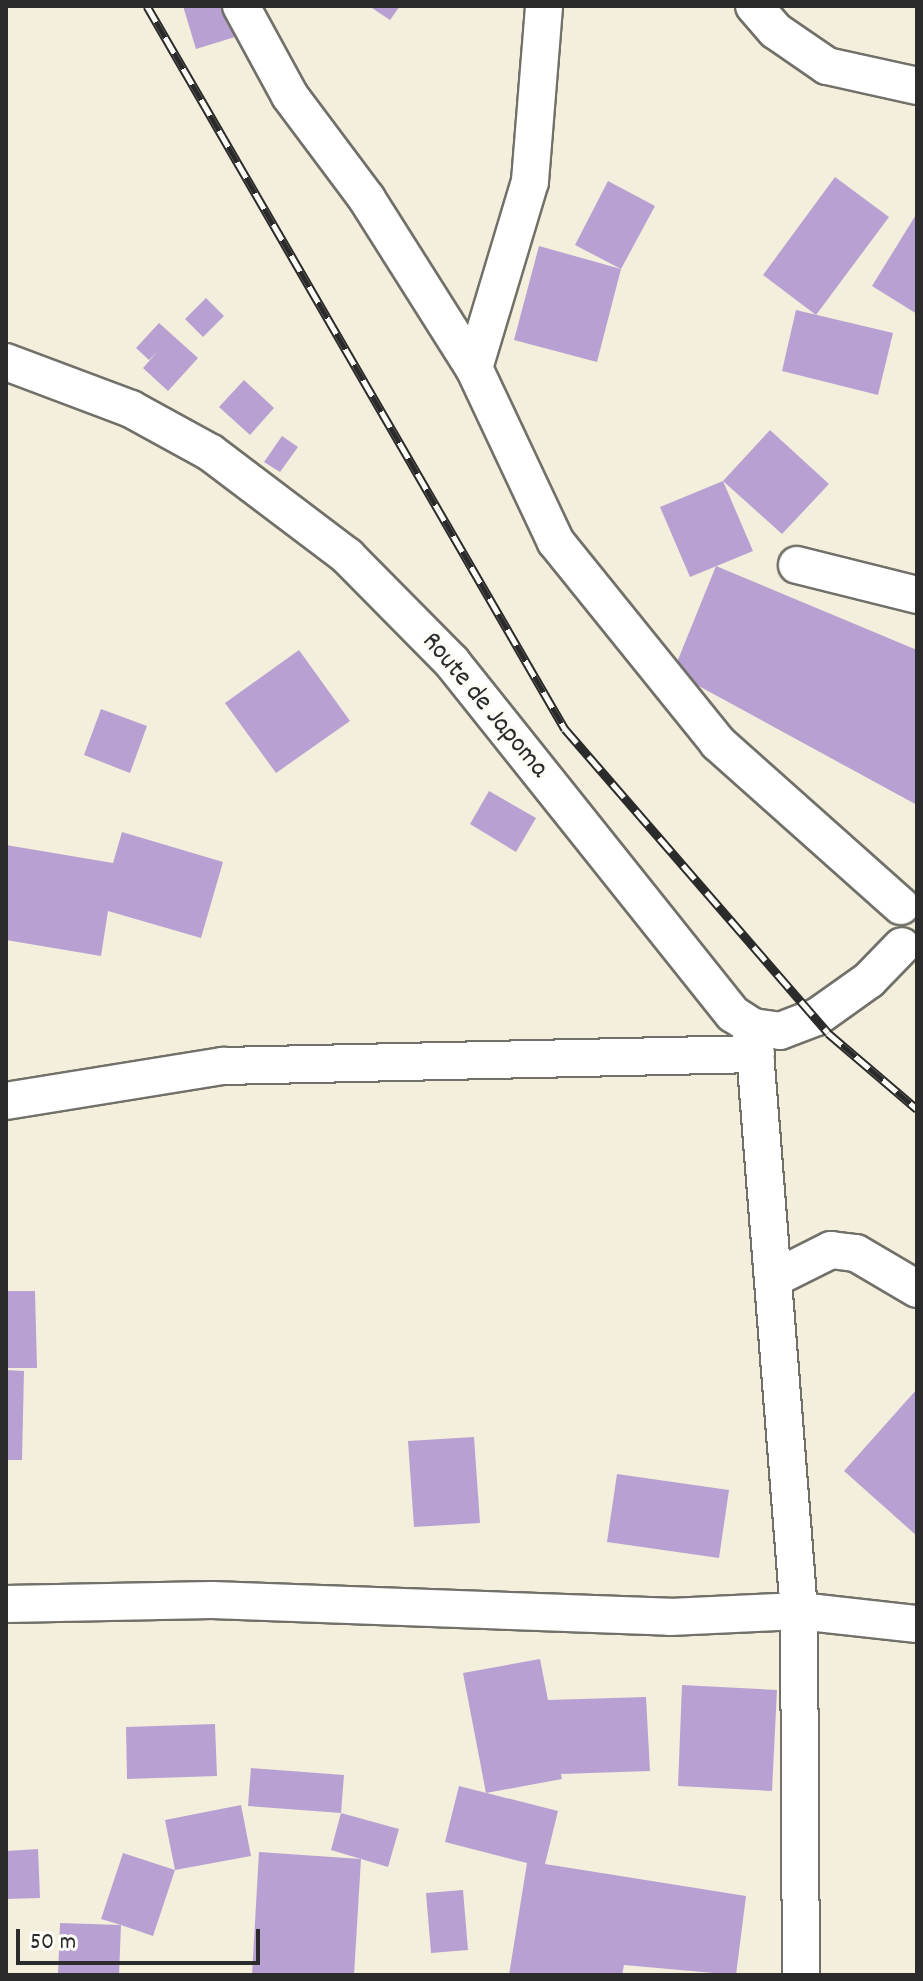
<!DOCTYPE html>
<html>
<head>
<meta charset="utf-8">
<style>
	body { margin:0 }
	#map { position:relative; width:923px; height:1981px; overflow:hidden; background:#f4efdc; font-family:Dekko,sans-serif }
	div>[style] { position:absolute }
	.building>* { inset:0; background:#b8a1d2 }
	.roads { filter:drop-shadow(2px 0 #717069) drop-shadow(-2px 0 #717069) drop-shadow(0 2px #717069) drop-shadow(0 -2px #717069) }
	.minor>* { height:36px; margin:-18px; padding:0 18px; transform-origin:18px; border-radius:18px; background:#fff }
	.rail>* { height:9px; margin-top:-4.5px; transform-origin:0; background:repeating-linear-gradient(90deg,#fdfcf7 0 18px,#2b2b2b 0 36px); box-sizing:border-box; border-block:2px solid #2b2b2b }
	span { translate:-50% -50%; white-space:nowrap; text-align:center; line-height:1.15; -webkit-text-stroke:8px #fdfcf7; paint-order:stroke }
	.street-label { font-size:28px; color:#2b2b2b }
	.frame { position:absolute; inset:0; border:8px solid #2b2b2b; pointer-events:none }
	.scale { position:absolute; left:16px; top:1929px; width:244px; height:36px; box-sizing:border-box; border:4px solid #2b2b2b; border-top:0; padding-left:10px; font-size:24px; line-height:28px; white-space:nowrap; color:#2b2b2b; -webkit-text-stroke:6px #fdfcf7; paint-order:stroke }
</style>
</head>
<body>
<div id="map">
	<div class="building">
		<i style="clip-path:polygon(183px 6px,226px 6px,235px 37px,196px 49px)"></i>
		<i style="clip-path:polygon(369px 6px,400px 6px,390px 20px)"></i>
		<i style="clip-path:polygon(835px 177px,889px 217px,816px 315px,763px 275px)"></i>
		<i style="clip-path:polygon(608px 181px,655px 206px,621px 269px,575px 245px)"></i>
		<i style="clip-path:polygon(917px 213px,917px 314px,872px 286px)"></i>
		<i style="clip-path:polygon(539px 246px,621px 269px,597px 362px,514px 340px)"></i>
		<i style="clip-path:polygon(206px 298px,224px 316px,203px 337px,185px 319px)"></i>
		<i style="clip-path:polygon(796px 310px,893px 333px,878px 395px,782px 371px)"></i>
		<i style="clip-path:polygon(159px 323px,198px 358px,168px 391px,143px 368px,158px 351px,149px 360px,136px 348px)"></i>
		<i style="clip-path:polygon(244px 380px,274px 408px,250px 435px,219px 407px)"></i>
		<i style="clip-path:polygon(770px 430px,829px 484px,782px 534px,723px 481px)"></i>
		<i style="clip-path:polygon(282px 436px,298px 447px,280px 472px,264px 462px)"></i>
		<i style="clip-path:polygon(723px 481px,753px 551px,690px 577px,660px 507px)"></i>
		<i style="clip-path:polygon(716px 566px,917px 650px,917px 805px,673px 672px)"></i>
		<i style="clip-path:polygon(299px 650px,350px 721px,276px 773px,225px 703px)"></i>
		<i style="clip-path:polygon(101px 709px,147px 726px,130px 773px,84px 755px)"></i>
		<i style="clip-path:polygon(489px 791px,536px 818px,516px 852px,470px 824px)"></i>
		<i style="clip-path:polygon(122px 832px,223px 862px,201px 938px,108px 911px,101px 956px,6px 940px,6px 845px,113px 863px)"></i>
		<i style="clip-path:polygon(6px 1291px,35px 1291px,37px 1368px,6px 1368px)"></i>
		<i style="clip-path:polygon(6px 1370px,24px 1371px,22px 1460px,6px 1460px)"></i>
		<i style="clip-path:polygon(917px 1389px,917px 1536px,844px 1471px)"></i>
		<i style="clip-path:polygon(474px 1437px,480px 1523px,414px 1527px,408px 1441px)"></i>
		<i style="clip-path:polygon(617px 1474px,729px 1490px,719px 1558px,607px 1542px)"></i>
		<i style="clip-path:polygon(540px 1659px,548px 1700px,646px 1697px,650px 1771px,561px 1774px,562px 1779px,486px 1793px,463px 1673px)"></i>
		<i style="clip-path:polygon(682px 1685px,777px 1690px,772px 1791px,678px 1786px)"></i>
		<i style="clip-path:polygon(215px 1724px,217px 1776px,127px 1779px,126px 1727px)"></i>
		<i style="clip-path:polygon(251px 1768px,344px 1775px,341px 1813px,248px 1806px)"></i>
		<i style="clip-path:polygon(459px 1786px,558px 1811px,545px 1864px,746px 1896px,736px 1975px,624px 1965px,622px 1975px,509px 1975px,527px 1863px,445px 1842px)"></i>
		<i style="clip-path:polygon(241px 1805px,251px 1856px,175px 1870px,153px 1936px,121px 1925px,119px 1975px,58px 1975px,60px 1923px,121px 1925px,101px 1919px,123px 1853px,175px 1870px,165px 1820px)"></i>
		<i style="clip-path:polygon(341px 1813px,399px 1829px,388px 1867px,331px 1850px)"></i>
		<i style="clip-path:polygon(38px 1849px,40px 1898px,6px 1899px,6px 1851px)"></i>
		<i style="clip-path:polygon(259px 1852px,361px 1859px,354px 1975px,252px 1975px)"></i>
		<i style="clip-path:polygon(463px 1890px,468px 1950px,431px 1953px,426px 1893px)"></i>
	</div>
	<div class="roads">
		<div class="minor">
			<i style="left:241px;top:6px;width:102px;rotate:61.4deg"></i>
			<i style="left:290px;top:96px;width:129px;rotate:53.2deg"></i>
			<i style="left:367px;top:199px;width:200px;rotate:57.7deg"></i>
			<i style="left:474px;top:368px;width:192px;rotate:64.8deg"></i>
			<i style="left:556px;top:542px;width:258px;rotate:51.1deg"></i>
			<i style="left:718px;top:743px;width:245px;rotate:41.7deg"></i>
			<i style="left:754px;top:6px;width:33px;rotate:49deg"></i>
			<i style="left:776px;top:31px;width:62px;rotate:34.5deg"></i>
			<i style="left:827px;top:66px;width:92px;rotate:12.5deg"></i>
			<i style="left:6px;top:362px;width:134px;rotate:20.6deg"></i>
			<i style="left:131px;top:409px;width:91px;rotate:28.8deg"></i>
			<i style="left:211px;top:453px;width:171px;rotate:37.1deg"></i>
			<i style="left:347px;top:556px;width:148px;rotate:45.3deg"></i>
			<i style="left:451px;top:661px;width:452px;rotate:51.4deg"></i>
			<i style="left:733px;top:1014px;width:24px;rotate:33deg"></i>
			<i style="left:753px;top:1027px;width:27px;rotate:8deg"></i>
			<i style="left:780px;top:1031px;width:40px;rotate:-21deg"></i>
			<i style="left:817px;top:1017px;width:64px;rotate:-35.4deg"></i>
			<i style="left:869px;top:980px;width:47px;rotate:-45.9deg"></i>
			<i style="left:474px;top:368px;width:195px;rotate:-73.3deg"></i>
			<i style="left:530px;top:181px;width:176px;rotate:-85.4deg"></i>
			<i style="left:797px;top:565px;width:124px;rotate:14deg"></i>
			<i style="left:753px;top:1027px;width:586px;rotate:85.5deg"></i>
			<i style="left:799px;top:1611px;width:364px;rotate:89.7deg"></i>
			<i style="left:6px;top:1101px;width:220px;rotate:-9.2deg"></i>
			<i style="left:223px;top:1066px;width:533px;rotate:-1.29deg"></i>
			<i style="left:773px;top:1279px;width:65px;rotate:-26.6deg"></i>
			<i style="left:831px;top:1250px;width:25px;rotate:7deg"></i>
			<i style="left:856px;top:1253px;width:71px;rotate:30.5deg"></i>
			<i style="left:6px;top:1604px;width:206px;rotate:-1.1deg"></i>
			<i style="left:212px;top:1600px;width:458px;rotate:2.1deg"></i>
			<i style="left:670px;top:1617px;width:129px;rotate:-2.7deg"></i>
			<i style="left:799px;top:1611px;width:119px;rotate:6.3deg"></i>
		</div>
	</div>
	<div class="rail">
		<i style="left:147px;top:6px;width:835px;rotate:59.97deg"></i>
		<i style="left:565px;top:729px;width:402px;rotate:49.1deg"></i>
		<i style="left:828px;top:1033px;width:117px;rotate:40.5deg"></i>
	</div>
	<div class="street-label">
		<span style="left:484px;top:706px;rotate:50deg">Route de Japoma</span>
	</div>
	<div class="frame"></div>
	<div class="scale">50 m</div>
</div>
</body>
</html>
